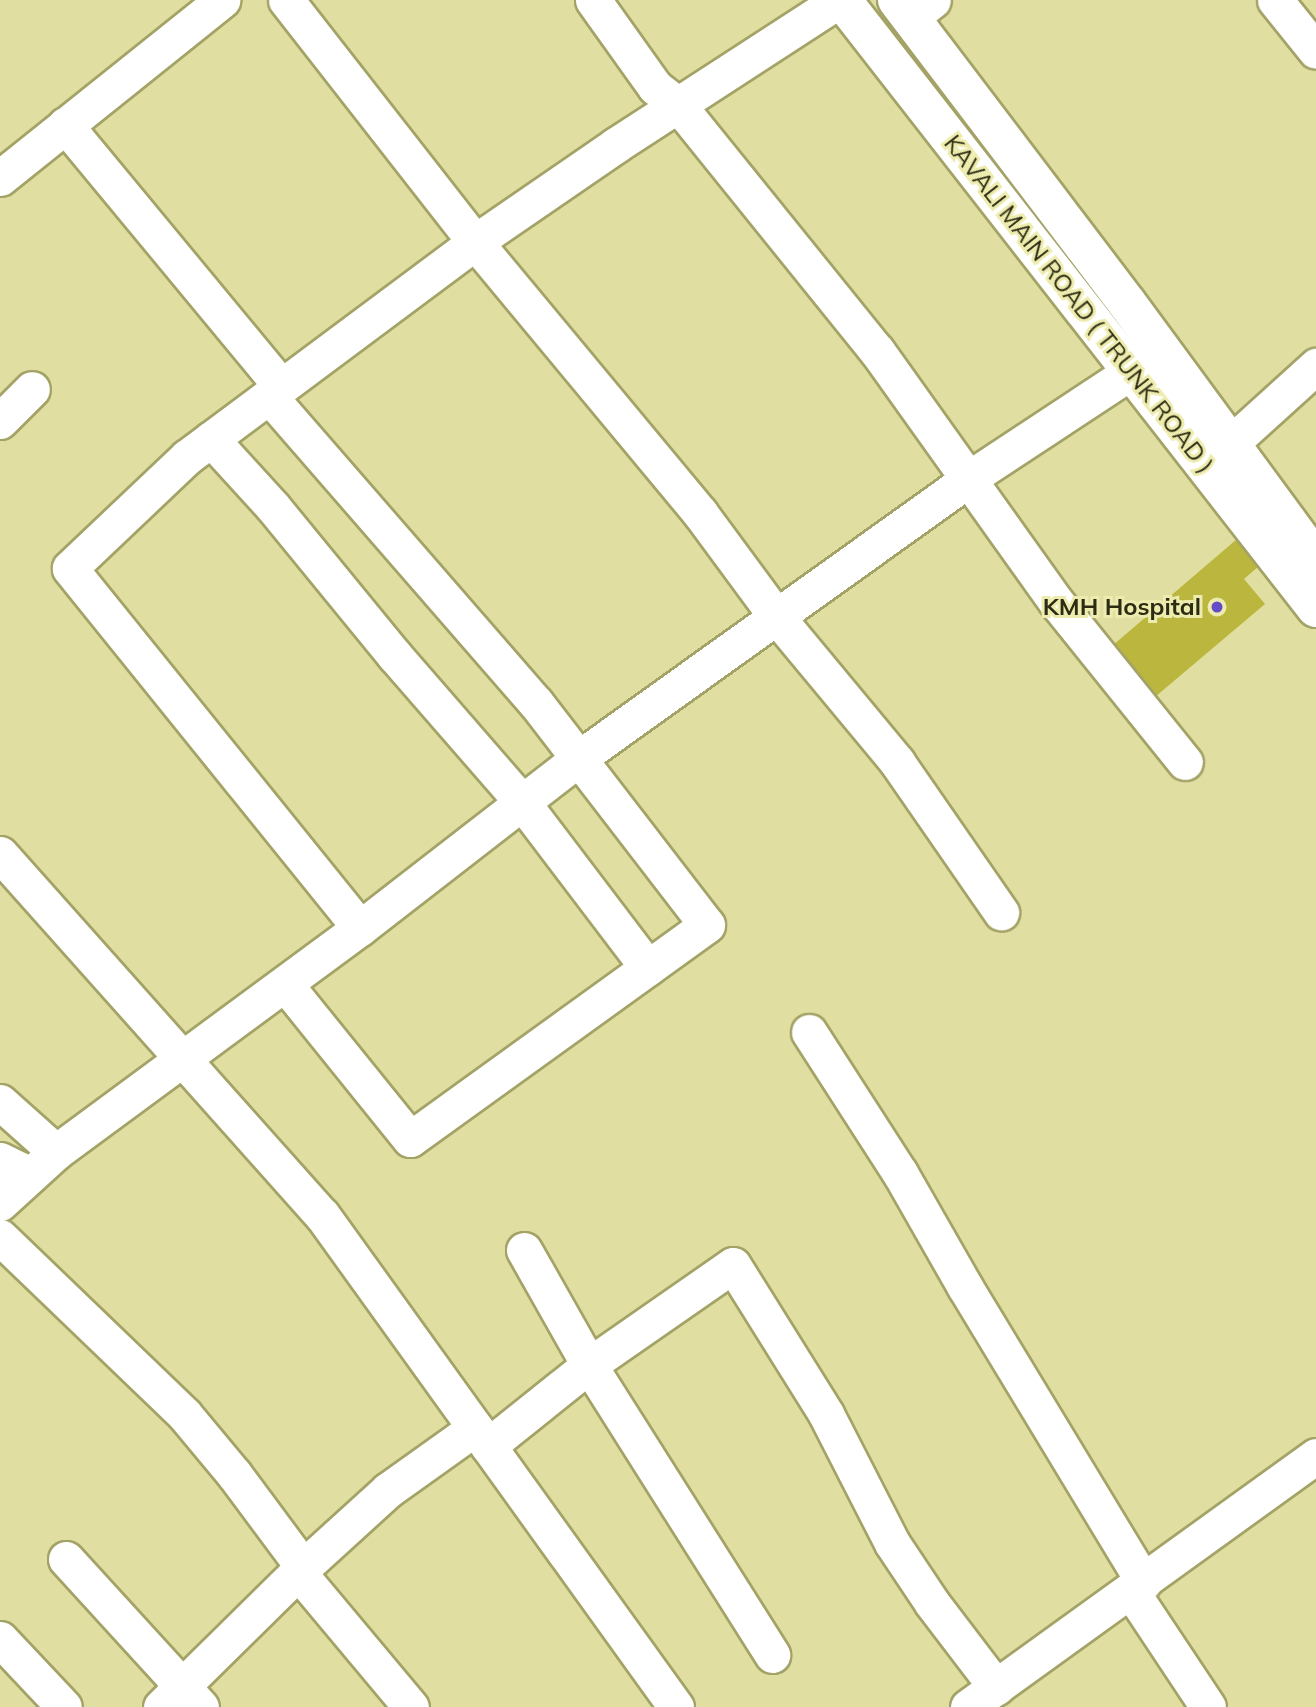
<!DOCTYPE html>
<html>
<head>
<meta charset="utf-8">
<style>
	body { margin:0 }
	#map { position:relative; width:1316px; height:1707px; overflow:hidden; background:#e0dfa1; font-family:Mulish,sans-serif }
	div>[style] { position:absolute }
	.building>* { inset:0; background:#bbb63d }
	.roads { filter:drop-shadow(2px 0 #a4a367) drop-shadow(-2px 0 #a4a367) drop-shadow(0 2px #a4a367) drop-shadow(0 -2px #a4a367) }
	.minor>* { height:35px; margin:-17.5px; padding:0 17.5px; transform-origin:17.5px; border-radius:17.5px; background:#fff }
	.secondary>* { height:38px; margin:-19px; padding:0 19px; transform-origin:19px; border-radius:19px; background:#fff }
	.dots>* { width:19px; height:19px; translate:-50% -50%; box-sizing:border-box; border:4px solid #edecae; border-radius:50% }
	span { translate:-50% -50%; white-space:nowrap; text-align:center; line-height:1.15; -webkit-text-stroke:6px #edecae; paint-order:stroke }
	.street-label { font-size:24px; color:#2c2b13 }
	.poi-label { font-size:24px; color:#2c2b13; font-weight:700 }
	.right { translate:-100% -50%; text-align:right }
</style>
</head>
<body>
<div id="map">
	<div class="building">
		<i style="clip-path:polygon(1237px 539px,1259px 566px,1244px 579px,1265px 604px,1155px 697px,1112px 646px)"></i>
	</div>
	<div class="roads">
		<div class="minor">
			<i style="left:286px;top:0;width:307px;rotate:52deg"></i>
			<i style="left:475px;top:242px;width:352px;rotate:50.3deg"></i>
			<i style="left:700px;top:513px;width:128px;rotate:53.6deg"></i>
			<i style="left:776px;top:616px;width:190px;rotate:50.3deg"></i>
			<i style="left:897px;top:762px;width:183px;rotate:55.3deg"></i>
			<i style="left:593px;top:0;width:107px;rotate:54.5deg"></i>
			<i style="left:655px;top:87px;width:31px;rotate:38deg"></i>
			<i style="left:679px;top:106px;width:315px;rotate:51.1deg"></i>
			<i style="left:877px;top:351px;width:310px;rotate:54.5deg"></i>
			<i style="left:1057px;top:603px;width:204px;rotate:51.2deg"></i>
			<i style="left:1275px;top:0;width:65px;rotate:51.2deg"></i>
			<i style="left:910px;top:18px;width:29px;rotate:-38deg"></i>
			<i style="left:65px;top:125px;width:339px;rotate:50.4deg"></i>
			<i style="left:0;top:178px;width:285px;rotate:-38.7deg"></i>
			<i style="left:269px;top:396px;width:407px;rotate:49deg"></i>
			<i style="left:536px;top:703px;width:280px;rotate:52.4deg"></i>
			<i style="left:707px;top:925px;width:366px;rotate:144.2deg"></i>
			<i style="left:410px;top:1139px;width:199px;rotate:-128.9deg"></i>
			<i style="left:0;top:421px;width:45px;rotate:-45deg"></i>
			<i style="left:211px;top:439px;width:92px;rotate:47.6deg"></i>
			<i style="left:273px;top:507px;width:193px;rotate:50.7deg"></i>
			<i style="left:395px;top:656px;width:194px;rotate:49deg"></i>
			<i style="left:522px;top:802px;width:208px;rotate:52.8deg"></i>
			<i style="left:1229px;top:445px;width:118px;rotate:-42.2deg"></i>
			<i style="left:0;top:854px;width:484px;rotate:48.3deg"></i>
			<i style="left:322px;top:1215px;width:606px;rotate:54.26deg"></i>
			<i style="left:360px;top:928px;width:462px;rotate:-128.9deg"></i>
			<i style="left:70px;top:568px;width:161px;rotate:-43.5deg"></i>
			<i style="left:187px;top:457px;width:359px;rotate:-36.7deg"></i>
			<i style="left:475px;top:242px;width:171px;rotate:-34.5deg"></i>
			<i style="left:616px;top:145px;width:266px;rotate:-33deg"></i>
			<i style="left:809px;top:1032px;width:168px;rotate:57.2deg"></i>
			<i style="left:900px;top:1173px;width:131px;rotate:60.3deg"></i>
			<i style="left:965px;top:1287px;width:345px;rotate:58.8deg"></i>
			<i style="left:0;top:1102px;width:75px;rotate:41.8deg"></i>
			<i style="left:0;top:1160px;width:34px;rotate:26deg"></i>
			<i style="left:0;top:1203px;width:76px;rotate:-42.3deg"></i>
			<i style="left:56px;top:1152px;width:378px;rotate:-36.4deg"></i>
			<i style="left:360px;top:928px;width:277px;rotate:-37.8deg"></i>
			<i style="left:579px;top:758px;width:479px;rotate:-35.6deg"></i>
			<i style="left:968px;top:479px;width:222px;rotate:-33.4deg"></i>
			<i style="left:0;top:1237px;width:255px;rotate:43.9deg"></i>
			<i style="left:184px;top:1414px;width:78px;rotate:50.2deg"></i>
			<i style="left:234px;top:1474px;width:116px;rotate:53.4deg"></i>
			<i style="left:524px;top:1250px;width:132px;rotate:60.5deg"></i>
			<i style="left:589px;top:1365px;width:343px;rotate:57.7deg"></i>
			<i style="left:488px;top:1446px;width:129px;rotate:-38.7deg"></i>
			<i style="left:589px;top:1365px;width:175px;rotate:-34.8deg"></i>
			<i style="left:733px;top:1265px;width:176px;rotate:58deg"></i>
			<i style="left:826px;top:1414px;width:145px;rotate:62.9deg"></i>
			<i style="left:892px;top:1543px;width:72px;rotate:56.3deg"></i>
			<i style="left:932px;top:1603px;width:106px;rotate:52.7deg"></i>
			<i style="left:66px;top:1559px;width:200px;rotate:47.6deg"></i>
			<i style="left:298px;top:1572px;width:176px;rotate:50.1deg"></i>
			<i style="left:1131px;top:1591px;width:139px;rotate:56.4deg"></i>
			<i style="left:0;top:1639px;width:93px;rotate:46.7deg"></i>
			<i style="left:161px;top:1707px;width:192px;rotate:-44.6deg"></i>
			<i style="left:298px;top:1572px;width:122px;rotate:-42.3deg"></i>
			<i style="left:388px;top:1490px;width:107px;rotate:-35.5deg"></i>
			<i style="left:968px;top:1707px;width:429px;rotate:-35.8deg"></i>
		</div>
		<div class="secondary">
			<i style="left:842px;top:0;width:771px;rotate:52.06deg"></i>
			<i style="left:897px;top:0;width:380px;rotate:52.8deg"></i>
			<i style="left:1127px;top:303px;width:319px;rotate:53.7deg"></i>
		</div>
	</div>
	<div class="dots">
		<i style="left:1217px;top:607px;background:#634cc5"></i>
	</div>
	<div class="street-label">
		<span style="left:1079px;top:304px;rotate:52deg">KAVALI MAIN ROAD ( TRUNK ROAD )</span>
	</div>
	<div class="poi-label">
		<span class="right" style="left:1201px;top:607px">KMH Hospital</span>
	</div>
</div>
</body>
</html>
